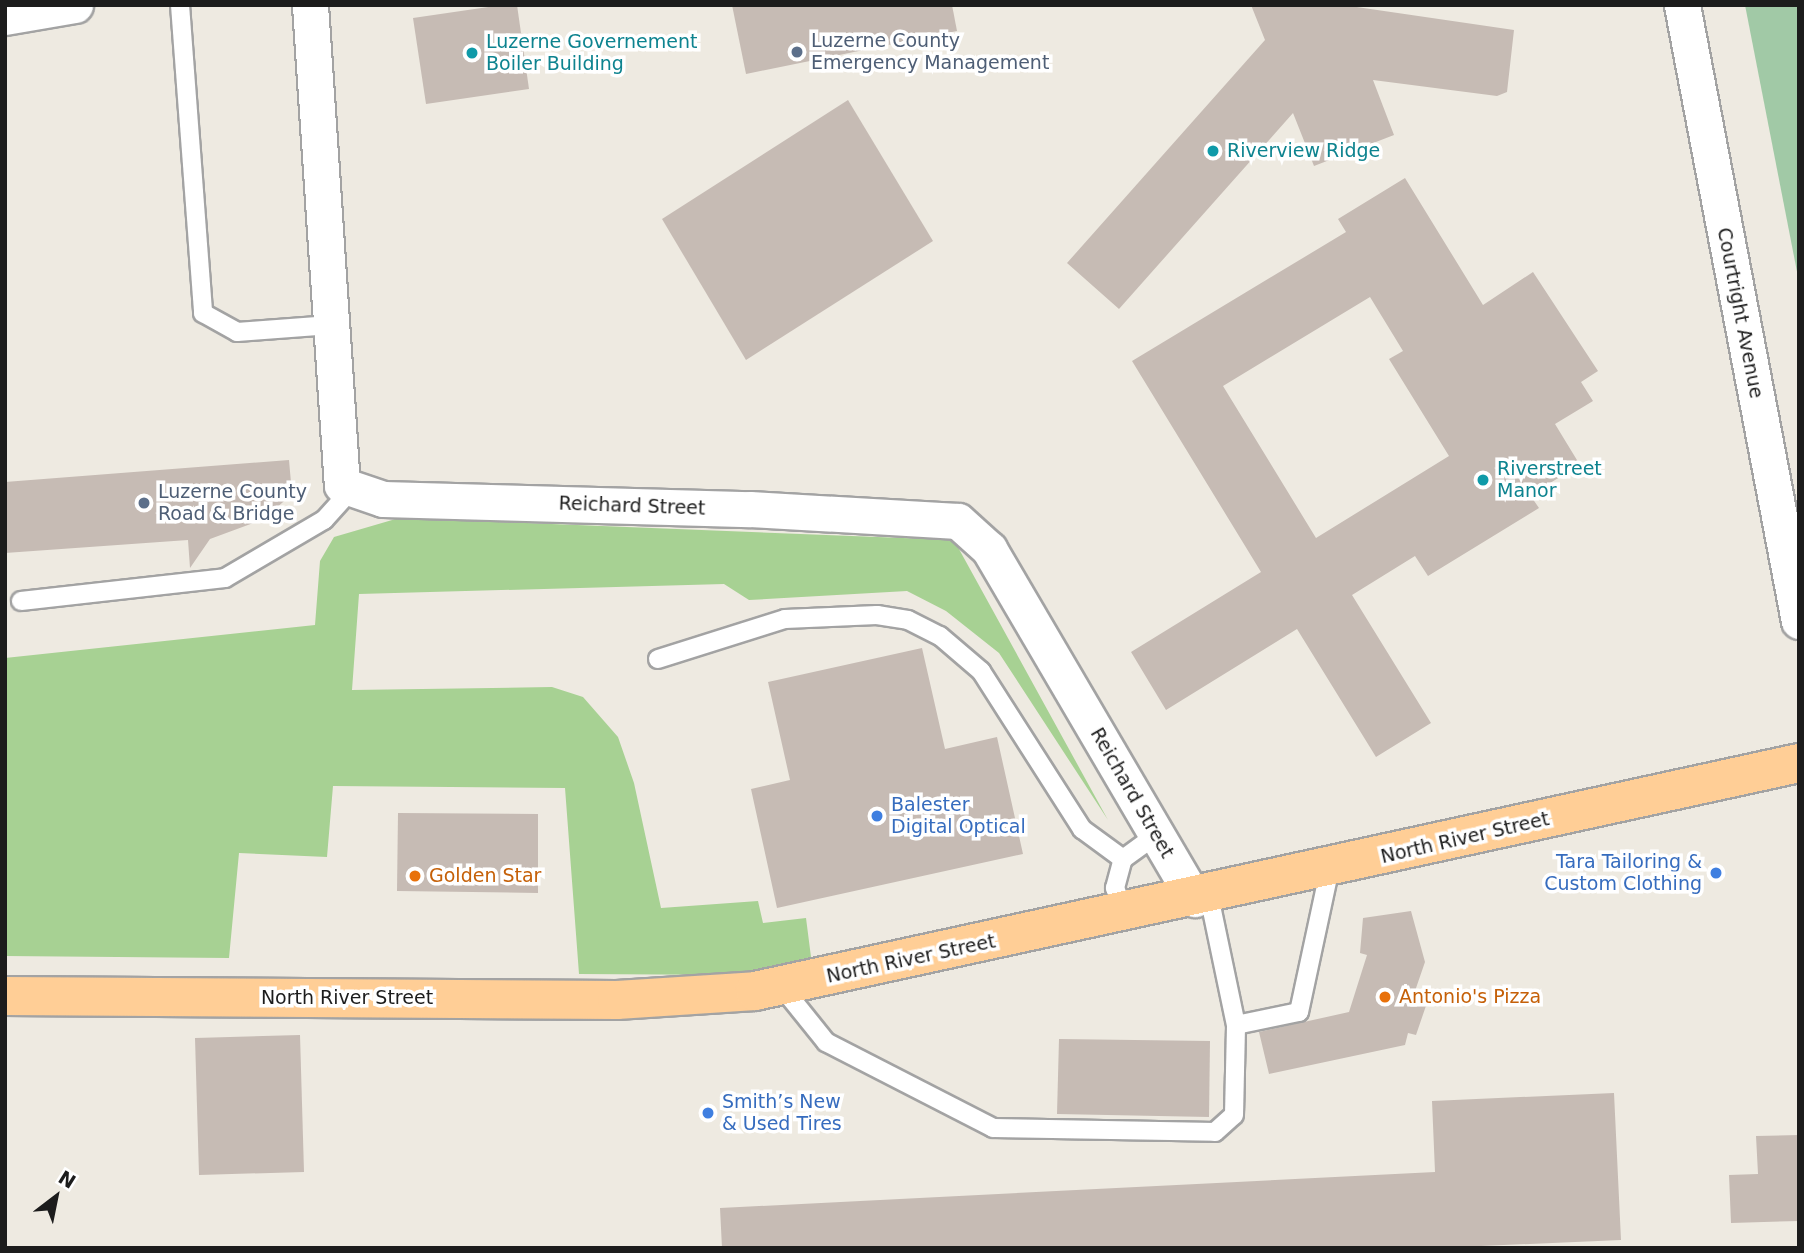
<!DOCTYPE html>
<html>
<head>
<meta charset="utf-8">
<style>
	body { margin:0 }
	#map { position:relative; width:1804px; height:1253px; overflow:hidden; background:#eeeae1; font-family:"DejaVu Sans",sans-serif }
	div>[style] { position:absolute }
	.forest>* { inset:0; background:#a7d193 }
	.cemetery>* { inset:0; background:#a1c9a6 }
	.building>* { inset:0; background:#c6bbb4 }
	.roads { filter:drop-shadow(2px 0 #a3a3a3) drop-shadow(-2px 0 #a3a3a3) drop-shadow(0 2px #a3a3a3) drop-shadow(0 -2px #a3a3a3) }
	.lane>* { height:18px; margin:-9px; padding:0 9px; transform-origin:9px; border-radius:9px; background:#fff }
	.street>* { height:35px; margin:-17.5px; padding:0 17.5px; transform-origin:17.5px; border-radius:17.5px; background:#fff }
	.primary>* { height:38px; margin:-19px; padding:0 19px; transform-origin:19px; border-radius:19px; background:#ffce96 }
	.dots>* { width:19px; height:19px; translate:-50% -50%; box-sizing:border-box; border:4px solid #fff; border-radius:50% }
	span { translate:-50% -50%; white-space:nowrap; text-align:center; line-height:1.15; -webkit-text-stroke:7px #fff; paint-order:stroke }
	.service-label { font-size:19px; color:#4e5e75 }
	.left { translate:0 -50%; text-align:left }
	.culture-label { font-size:19px; color:#0d838f }
	.street-label { font-size:19px; color:#1c1c1c }
	.shop-label { font-size:19px; color:#366cbe }
	.right { translate:-100% -50%; text-align:right }
	.food-label { font-size:19px; color:#c56008 }
	.frame { position:absolute; inset:0; border:7px solid #1c1c1c; pointer-events:none }
	.north { position:absolute; left:21px; top:1162px; width:70px; height:70px; -webkit-text-stroke:5px #fff; paint-order:stroke; rotate:32deg; font-size:19px; font-weight:700; line-height:28px; text-align:center; color:#1c1c1c }
	.north::after { content:''; display:block; margin:auto; width:24px; height:32px; background:#1c1c1c; clip-path:polygon(50% 0,100% 100%,50% 72%,0 100%) }
</style>
</head>
<body>
<div id="map">
	<div class="forest">
		<i style="clip-path:polygon(399px 518px,954px 540px,1108px 820px,999px 653px,946px 611px,907px 591px,749px 600px,724px 584px,359px 594px,352px 690px,552px 687px,583px 697px,618px 737px,634px 783px,661px 908px,758px 901px,763px 923px,806px 918px,811px 957px,743px 975px,579px 974px,565px 788px,333px 786px,327px 857px,239px 853px,229px 958px,5px 956px,5px 658px,315px 625px,320px 561px,334px 537px)"></i>
	</div>
	<div class="cemetery">
		<i style="clip-path:polygon(1745px 5px,1799px 5px,1799px 282px)"></i>
	</div>
	<div class="building">
		<i style="clip-path:polygon(502px 5px,517px 5px,529px 89px,426px 104px,413px 18px)"></i>
		<i style="clip-path:polygon(732px 5px,952px 5px,957px 31px,746px 74px)"></i>
		<i style="clip-path:polygon(1251px 5px,1343px 5px,1514px 30px,1507px 92px,1497px 96px,1373px 80px,1394px 135px,1314px 166px,1293px 113px,1119px 309px,1067px 263px,1265px 40px)"></i>
		<i style="clip-path:polygon(848px 100px,933px 241px,746px 360px,662px 219px)"></i>
		<i style="clip-path:polygon(evenodd,1405px 178px,1483px 305px,1533px 272px,1598px 371px,1581px 382px,1593px 401px,1555px 424px,1580px 465px,1530px 495px,1539px 508px,1428px 576px,1415px 556px,1352px 595px,1431px 723px,1376px 757px,1297px 629px,1166px 710px,1131px 652px,1261px 572px,1132px 361px,1346px 232px,1338px 219px,1405px 178px,1370px 297px,1403px 351px,1389px 359px,1449px 456px,1316px 538px,1223px 386px,1370px 297px)"></i>
		<i style="clip-path:polygon(289px 460px,292px 494px,264px 519px,210px 539px,190px 568px,188px 540px,5px 553px,5px 482px)"></i>
		<i style="clip-path:polygon(922px 648px,945px 749px,997px 737px,1023px 854px,777px 908px,751px 789px,790px 780px,768px 682px)"></i>
		<i style="clip-path:polygon(398px 813px,538px 814px,538px 893px,397px 891px)"></i>
		<i style="clip-path:polygon(1411px 911px,1425px 962px,1415px 991px,1429px 997px,1416px 1035px,1408px 1033px,1405px 1045px,1269px 1074px,1259px 1032px,1349px 1012px,1367px 955px,1360px 953px,1363px 918px)"></i>
		<i style="clip-path:polygon(300px 1035px,304px 1172px,199px 1175px,195px 1038px)"></i>
		<i style="clip-path:polygon(1059px 1039px,1210px 1041px,1209px 1117px,1057px 1114px)"></i>
		<i style="clip-path:polygon(1614px 1093px,1621px 1240px,1436px 1248px,722px 1248px,720px 1208px,1435px 1172px,1432px 1101px)"></i>
		<i style="clip-path:polygon(1799px 1135px,1799px 1221px,1731px 1223px,1729px 1175px,1758px 1174px,1756px 1136px)"></i>
	</div>
	<div class="roads">
		<div class="lane">
			<i style="left:180px;top:5px;width:309px;rotate:85.7deg"></i>
			<i style="left:203px;top:313px;width:39px;rotate:29deg"></i>
			<i style="left:237px;top:332px;width:94px;rotate:-4.3deg"></i>
			<i style="left:21px;top:601px;width:205px;rotate:-6.4deg"></i>
			<i style="left:225px;top:578px;width:115px;rotate:-30.4deg"></i>
			<i style="left:324px;top:520px;width:42px;rotate:-47.9deg"></i>
			<i style="left:658px;top:659px;width:133px;rotate:-17.5deg"></i>
			<i style="left:785px;top:619px;width:92px;rotate:-2.5deg"></i>
			<i style="left:877px;top:615px;width:31px;rotate:9deg"></i>
			<i style="left:908px;top:620px;width:36px;rotate:27deg"></i>
			<i style="left:940px;top:636px;width:54px;rotate:40.5deg"></i>
			<i style="left:981px;top:671px;width:188px;rotate:57.4deg"></i>
			<i style="left:1082px;top:829px;width:51px;rotate:36.2deg"></i>
			<i style="left:1209px;top:896px;width:132px;rotate:78.2deg"></i>
			<i style="left:1236px;top:1025px;width:64px;rotate:-11.7deg"></i>
			<i style="left:1299px;top:1012px;width:147px;rotate:-77.9deg"></i>
			<i style="left:1125px;top:913px;width:27px;rotate:-112deg"></i>
			<i style="left:1115px;top:888px;width:30px;rotate:-75deg"></i>
			<i style="left:1123px;top:859px;width:41px;rotate:-36deg"></i>
			<i style="left:781px;top:986px;width:72px;rotate:51.2deg"></i>
			<i style="left:826px;top:1042px;width:188px;rotate:27.2deg"></i>
			<i style="left:993px;top:1128px;width:222px;rotate:1deg"></i>
			<i style="left:1215px;top:1132px;width:25px;rotate:-42deg"></i>
			<i style="left:1234px;top:1115px;width:90px;rotate:-88.7deg"></i>
		</div>
		<div class="street">
			<i style="left:310px;top:5px;width:481px;rotate:86.2deg"></i>
			<i style="left:342px;top:485px;width:43px;rotate:18.9deg"></i>
			<i style="left:383px;top:499px;width:367px;rotate:1.6deg"></i>
			<i style="left:750px;top:509px;width:208px;rotate:3.3deg"></i>
			<i style="left:958px;top:521px;width:42px;rotate:42.1deg"></i>
			<i style="left:989px;top:549px;width:406px;rotate:59.6deg"></i>
			<i style="left:1682px;top:5px;width:627px;rotate:79.25deg"></i>
			<i style="left:5px;top:17px;width:71px;rotate:-9.7deg"></i>
		</div>
		<div class="primary">
			<i style="left:5px;top:996px;width:612px;rotate:0.37deg"></i>
			<i style="left:617px;top:1000px;width:138px;rotate:-3.7deg"></i>
			<i style="left:755px;top:991px;width:1069px;rotate:-12.32deg"></i>
		</div>
	</div>
	<div class="dots">
		<i style="left:797px;top:52px;background:#5c6f8a"></i>
		<i style="left:472px;top:53px;background:#0f9aa8"></i>
		<i style="left:1213px;top:151px;background:#0f9aa8"></i>
		<i style="left:1483px;top:480px;background:#0f9aa8"></i>
		<i style="left:144px;top:503px;background:#5c6f8a"></i>
		<i style="left:877px;top:816px;background:#3f7fe0"></i>
		<i style="left:1716px;top:873px;background:#3f7fe0"></i>
		<i style="left:415px;top:876px;background:#e8710a"></i>
		<i style="left:1385px;top:997px;background:#e8710a"></i>
		<i style="left:708px;top:1113px;background:#3f7fe0"></i>
	</div>
	<div class="service-label">
		<span class="left" style="left:811px;top:52px">Luzerne County<br>Emergency Management</span>
		<span class="left" style="left:158px;top:503px">Luzerne County<br>Road &amp; Bridge</span>
	</div>
	<div class="culture-label">
		<span class="left" style="left:486px;top:53px">Luzerne Governement<br>Boiler Building</span>
		<span class="left" style="left:1227px;top:151px">Riverview Ridge</span>
		<span class="left" style="left:1497px;top:480px">Riverstreet<br>Manor</span>
	</div>
	<div class="street-label">
		<span style="left:1740px;top:313px;rotate:79deg">Courtright Avenue</span>
		<span style="left:632px;top:506px;rotate:2deg">Reichard Street</span>
		<span style="left:1132px;top:793px;rotate:60deg">Reichard Street</span>
		<span style="left:1465px;top:838px;rotate:-13deg">North River Street</span>
		<span style="left:911px;top:959px;rotate:-12deg">North River Street</span>
		<span style="left:347px;top:998px">North River Street</span>
	</div>
	<div class="shop-label">
		<span class="left" style="left:891px;top:816px">Balester<br>Digital Optical</span>
		<span class="right" style="left:1702px;top:873px">Tara Tailoring &amp;<br>Custom Clothing</span>
		<span class="left" style="left:722px;top:1113px">Smith’s New<br>&amp; Used Tires</span>
	</div>
	<div class="food-label">
		<span class="left" style="left:429px;top:876px">Golden Star</span>
		<span class="left" style="left:1399px;top:997px">Antonio's Pizza</span>
	</div>
	<div class="frame"></div>
	<div class="north">N</div>
</div>
</body>
</html>
